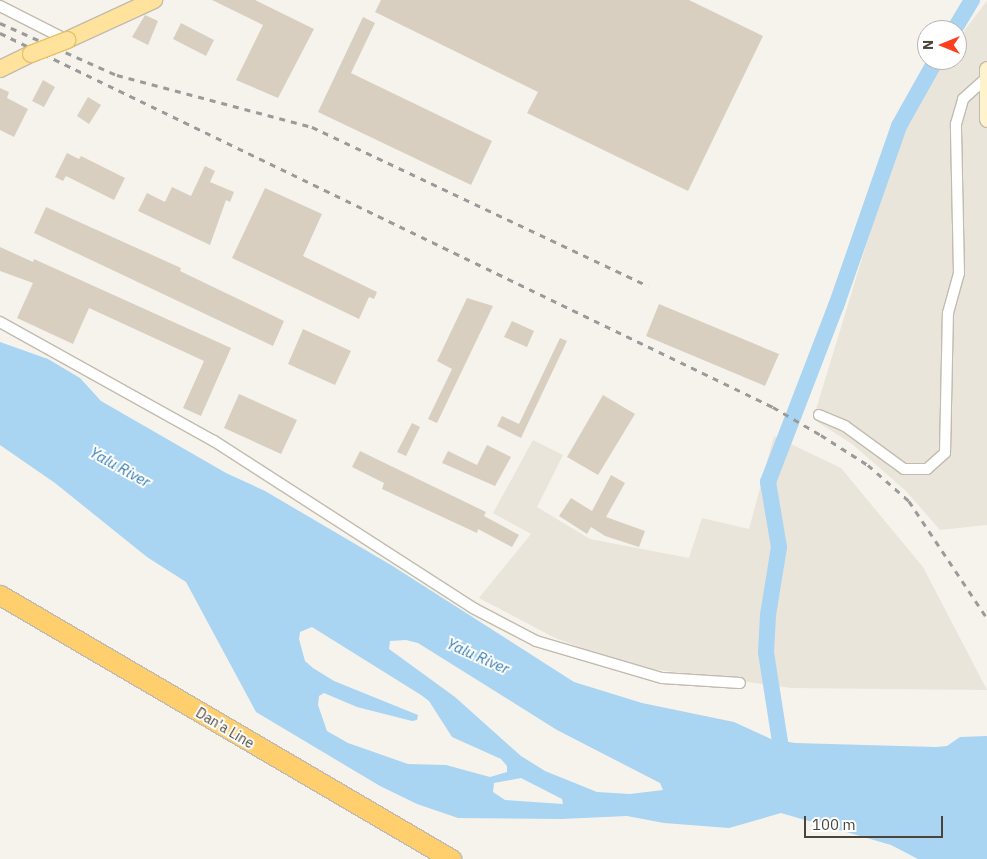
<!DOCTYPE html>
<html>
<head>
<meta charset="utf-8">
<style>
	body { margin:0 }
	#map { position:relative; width:987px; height:859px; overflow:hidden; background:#f6f3ec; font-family:"IBM Plex Sans",sans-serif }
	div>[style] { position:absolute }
	.residential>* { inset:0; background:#eae5da }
	.water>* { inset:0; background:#a9d4f2 }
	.river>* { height:16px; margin:-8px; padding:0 8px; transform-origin:8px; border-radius:8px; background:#a9d4f2 }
	.building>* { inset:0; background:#d8cfc1 }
	.roads { filter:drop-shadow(1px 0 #c2bbae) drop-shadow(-1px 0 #c2bbae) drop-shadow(0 1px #c2bbae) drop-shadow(0 -1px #c2bbae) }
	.street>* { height:10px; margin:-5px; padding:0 5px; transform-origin:5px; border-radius:5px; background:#fff }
	.secondary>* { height:15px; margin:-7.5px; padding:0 7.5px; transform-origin:7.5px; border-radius:7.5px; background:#fff3cd }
	.primary>* { height:16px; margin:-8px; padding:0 8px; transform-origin:8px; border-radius:8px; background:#ffe39c }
	.highway>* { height:19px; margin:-9.5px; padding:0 9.5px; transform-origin:9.5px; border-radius:9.5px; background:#ffcf6e }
	.rail>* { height:2.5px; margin-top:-1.25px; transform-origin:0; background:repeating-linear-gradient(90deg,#9a9a9a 0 6px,transparent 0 12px) }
	.bridges { filter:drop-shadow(1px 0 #e6c16a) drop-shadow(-1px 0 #e6c16a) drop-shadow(0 1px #e6c16a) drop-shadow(0 -1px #e6c16a) }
	.primary-bridge>* { height:16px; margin:-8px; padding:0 8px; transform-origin:8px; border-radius:8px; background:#ffe39c }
	span { translate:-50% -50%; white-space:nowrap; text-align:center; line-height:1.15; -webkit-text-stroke:4px #fff; paint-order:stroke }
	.street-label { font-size:14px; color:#4b4439 }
	.water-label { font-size:15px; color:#2e7ab2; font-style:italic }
	.north { position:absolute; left:917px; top:20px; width:50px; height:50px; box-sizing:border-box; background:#fff; border:1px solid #b7b4b0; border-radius:50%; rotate:270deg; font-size:14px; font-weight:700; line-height:20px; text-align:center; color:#4b4439 }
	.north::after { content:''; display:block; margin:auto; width:18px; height:22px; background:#fc3f1d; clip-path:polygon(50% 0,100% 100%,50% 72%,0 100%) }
	.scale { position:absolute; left:804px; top:816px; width:139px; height:22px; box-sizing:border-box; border:2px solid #4b4439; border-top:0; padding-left:6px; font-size:15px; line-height:18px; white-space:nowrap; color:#4b4439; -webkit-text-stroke:4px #fff; paint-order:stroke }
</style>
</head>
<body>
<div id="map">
	<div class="residential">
		<i style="clip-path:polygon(987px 1px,987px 525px,940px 530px,906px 491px,852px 444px,813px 419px,907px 111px,943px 60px,957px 60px,957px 40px)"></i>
		<i style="clip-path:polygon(774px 436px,841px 468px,923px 567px,987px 690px,791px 688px,630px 666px,555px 638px,479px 598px,531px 534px,493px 513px,533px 440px,563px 455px,537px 507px,590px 539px,689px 558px,702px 518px,749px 529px)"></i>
	</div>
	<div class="water">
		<i style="clip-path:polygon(evenodd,0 342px,48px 359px,80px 378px,101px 401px,226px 473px,265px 491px,391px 565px,574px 682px,642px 703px,734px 722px,771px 739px,795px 743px,936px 747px,947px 746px,960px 737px,987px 736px,987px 859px,918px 859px,891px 845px,781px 813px,729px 828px,664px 823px,627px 816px,561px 819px,458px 818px,417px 804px,380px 786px,256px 712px,186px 582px,147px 557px,55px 483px,0 445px,0 342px,312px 627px,421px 695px,429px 701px,452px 737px,501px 759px,507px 766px,507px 772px,490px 777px,446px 765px,408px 764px,348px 743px,327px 731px,318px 705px,319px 696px,324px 693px,357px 707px,412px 721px,417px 720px,418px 715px,334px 681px,313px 668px,305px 661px,299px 639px,300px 632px,312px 627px,0 342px,406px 640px,418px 643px,557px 730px,660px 783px,663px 790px,630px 794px,597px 792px,545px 771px,521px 756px,455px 697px,389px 649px,390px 641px,406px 640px,0 342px,521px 778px,562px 799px,563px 804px,505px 800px,493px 792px,494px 783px,521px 778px)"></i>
	</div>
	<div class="river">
		<i style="left:954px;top:30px;width:35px;rotate:-59deg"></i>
		<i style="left:783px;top:761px;width:109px;rotate:-98.9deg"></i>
		<i style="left:766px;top:653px;width:38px;rotate:-87deg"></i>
		<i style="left:768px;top:615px;width:69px;rotate:-80.8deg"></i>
		<i style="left:779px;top:547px;width:66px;rotate:-99.6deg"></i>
		<i style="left:768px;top:482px;width:189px;rotate:-68.9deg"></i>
		<i style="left:836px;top:306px;width:191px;rotate:-70.7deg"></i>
		<i style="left:899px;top:126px;width:76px;rotate:-60.7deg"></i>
	</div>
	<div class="building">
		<i style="clip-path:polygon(212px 0,255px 0,314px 29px,278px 98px,236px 80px,263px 25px)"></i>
		<i style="clip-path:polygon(381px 0,689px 0,763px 36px,688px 191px,527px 113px,538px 92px,375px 12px)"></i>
		<i style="clip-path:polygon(145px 15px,158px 21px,148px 45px,132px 37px)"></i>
		<i style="clip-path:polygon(363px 17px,375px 23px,351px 73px,492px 141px,471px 185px,318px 112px)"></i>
		<i style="clip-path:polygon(181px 23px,214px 40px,206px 56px,173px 39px)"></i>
		<i style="clip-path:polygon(43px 80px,55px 87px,44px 107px,32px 101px)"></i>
		<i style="clip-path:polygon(0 88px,9px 92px,7px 98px,28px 109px,14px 137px,0 130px)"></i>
		<i style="clip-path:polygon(88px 97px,101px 105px,89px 124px,77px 116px)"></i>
		<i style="clip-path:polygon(67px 153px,79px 159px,81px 156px,125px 178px,114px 200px,66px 176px,63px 181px,55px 177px)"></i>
		<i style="clip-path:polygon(205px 166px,215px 171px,210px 182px,234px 192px,230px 202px,226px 200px,210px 245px,138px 211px,147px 193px,165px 202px,172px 187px,191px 196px)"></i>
		<i style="clip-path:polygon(265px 188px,322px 214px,303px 256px,377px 292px,374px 299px,369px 297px,359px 319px,232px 258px)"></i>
		<i style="clip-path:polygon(46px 207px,181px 268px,180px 271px,284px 321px,273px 346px,34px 233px)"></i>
		<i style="clip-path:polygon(0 247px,33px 262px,34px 259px,231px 348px,201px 416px,183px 408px,204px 361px,89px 308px,73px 344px,17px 318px,33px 283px,0 271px)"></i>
		<i style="clip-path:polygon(467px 298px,493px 306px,437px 423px,428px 419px,452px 369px,437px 361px)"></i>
		<i style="clip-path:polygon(659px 304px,779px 354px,765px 386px,646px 336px)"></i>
		<i style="clip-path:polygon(512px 321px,534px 331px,527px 347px,504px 337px)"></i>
		<i style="clip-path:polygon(303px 329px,351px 351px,335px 385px,288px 364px)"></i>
		<i style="clip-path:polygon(560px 338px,567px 341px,521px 438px,497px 426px,502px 416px,519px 424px)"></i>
		<i style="clip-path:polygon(239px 394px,297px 420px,281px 454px,224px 428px)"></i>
		<i style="clip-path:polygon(603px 395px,635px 414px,598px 475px,567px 457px)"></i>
		<i style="clip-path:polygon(412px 423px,420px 427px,406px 456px,397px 452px)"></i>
		<i style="clip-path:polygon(487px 445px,511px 457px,495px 486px,442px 463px,448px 451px,477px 465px)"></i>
		<i style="clip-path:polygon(360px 451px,486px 512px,484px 516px,519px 535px,512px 547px,478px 529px,477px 533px,382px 489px,384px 483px,352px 467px)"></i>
		<i style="clip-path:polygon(611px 475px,625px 483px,606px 517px,645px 531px,639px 547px,605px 536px,591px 527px,587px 534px,559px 516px,571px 498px,592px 511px)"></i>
	</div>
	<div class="roads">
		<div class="street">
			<i style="left:0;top:6px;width:75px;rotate:26.9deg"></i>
			<i style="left:0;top:322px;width:245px;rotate:29.1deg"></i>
			<i style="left:214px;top:441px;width:308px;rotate:32.8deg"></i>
			<i style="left:473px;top:608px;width:71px;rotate:27.6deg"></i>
			<i style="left:536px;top:641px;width:131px;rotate:16.4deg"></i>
			<i style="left:662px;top:678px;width:78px;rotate:3.7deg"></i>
			<i style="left:819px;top:415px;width:28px;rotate:23deg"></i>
			<i style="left:845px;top:426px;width:73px;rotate:36.1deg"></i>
			<i style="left:904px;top:469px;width:23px"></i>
			<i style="left:927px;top:469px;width:24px;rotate:-42deg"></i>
			<i style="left:945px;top:453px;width:140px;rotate:-88.8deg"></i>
			<i style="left:948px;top:313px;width:41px;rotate:-74.6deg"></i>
			<i style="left:959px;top:273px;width:149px;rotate:-91.2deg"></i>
			<i style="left:956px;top:124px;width:26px;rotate:-74deg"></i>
			<i style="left:963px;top:99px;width:30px;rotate:-42deg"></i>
		</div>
		<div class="secondary">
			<i style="left:987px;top:69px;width:50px;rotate:90deg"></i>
		</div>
		<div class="primary">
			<i style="left:67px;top:40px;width:96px;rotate:-24.7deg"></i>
			<i style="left:0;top:69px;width:34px;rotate:-26deg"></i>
		</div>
		<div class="highway">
			<i style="left:0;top:595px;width:523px;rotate:30.34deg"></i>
		</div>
	</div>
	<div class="rail">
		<i style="left:0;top:23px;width:128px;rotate:24deg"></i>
		<i style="left:117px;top:75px;width:202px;rotate:14.9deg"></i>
		<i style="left:312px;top:127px;width:372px;rotate:25.3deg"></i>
		<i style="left:0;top:33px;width:859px;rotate:25.82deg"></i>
		<i style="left:773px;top:407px;width:56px;rotate:30.3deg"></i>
		<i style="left:821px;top:435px;width:56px;rotate:32.6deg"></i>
		<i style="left:868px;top:465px;width:55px;rotate:41.3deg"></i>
		<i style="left:909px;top:501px;width:141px;rotate:56.3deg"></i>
	</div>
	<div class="bridges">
		<div class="primary-bridge">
			<i style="left:31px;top:54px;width:39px;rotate:-21deg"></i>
		</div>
	</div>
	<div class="street-label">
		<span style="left:225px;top:728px;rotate:31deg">Dan'a Line</span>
	</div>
	<div class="water-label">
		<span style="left:120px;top:467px;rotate:29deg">Yalu River</span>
		<span style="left:478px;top:656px;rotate:24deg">Yalu River</span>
	</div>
	<div class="north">N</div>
	<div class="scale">100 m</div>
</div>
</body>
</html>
